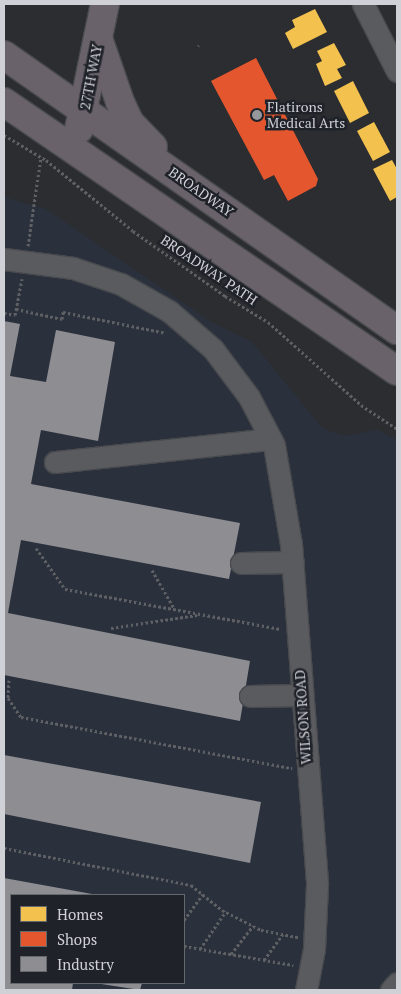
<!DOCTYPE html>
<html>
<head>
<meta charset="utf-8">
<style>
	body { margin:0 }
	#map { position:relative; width:401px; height:994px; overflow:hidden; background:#2b2d31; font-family:"PT Serif",serif }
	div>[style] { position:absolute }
	.built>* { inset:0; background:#2b313c }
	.homes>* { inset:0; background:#f2c14e }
	.shops>* { inset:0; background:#e4572e }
	.industry>* { inset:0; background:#8d8d92 }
	.path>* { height:3px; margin-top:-1.5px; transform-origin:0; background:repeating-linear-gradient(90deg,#5f6063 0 2.5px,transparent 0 5px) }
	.roads { filter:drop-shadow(1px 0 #484a4e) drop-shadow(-1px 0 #484a4e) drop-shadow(0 1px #484a4e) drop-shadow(0 -1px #484a4e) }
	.minor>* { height:21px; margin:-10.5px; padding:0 10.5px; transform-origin:10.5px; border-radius:10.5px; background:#595b5e }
	.major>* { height:28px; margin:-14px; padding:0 14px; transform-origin:14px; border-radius:14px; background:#6a626a }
	.dots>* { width:14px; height:14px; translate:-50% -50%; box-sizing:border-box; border:2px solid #1f2329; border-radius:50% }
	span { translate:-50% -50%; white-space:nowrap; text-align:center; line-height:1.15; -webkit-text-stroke:5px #1f2329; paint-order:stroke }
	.street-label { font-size:14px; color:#cfd1d6 }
	.poi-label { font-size:14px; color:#cfd1d6 }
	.left { translate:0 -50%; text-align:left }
	.frame { position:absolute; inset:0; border:5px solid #cfd1d6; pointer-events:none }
	.legend { position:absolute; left:10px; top:894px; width:175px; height:90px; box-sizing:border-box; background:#1f2329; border:1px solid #65696e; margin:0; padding:6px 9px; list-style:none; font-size:15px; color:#cfd1d6 }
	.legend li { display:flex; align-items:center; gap:10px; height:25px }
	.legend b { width:25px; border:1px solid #65696e }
</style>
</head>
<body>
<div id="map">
	<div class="built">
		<i style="clip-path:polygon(evenodd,4px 197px,46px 209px,211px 322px,252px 342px,322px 428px,344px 436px,378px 430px,397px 440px,397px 990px,4px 990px,4px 197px,11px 895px,184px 895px,184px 983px,11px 983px,11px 895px)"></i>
	</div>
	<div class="homes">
		<i style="clip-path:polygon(315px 9px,327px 32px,293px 49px,285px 33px,295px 27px,292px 20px)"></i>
		<i style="clip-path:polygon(334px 43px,346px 65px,337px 69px,342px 78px,325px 86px,316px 64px,322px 61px,317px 51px)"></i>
		<i style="clip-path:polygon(353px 81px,369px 113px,350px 123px,334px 91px)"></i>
		<i style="clip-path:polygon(374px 122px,390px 152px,373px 161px,357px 131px)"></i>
		<i style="clip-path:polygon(392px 160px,397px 169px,397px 197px,390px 201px,373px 169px)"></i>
	</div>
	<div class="shops">
		<i style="clip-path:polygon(256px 58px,318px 179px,316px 186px,288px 201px,274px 175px,264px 180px,211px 81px)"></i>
	</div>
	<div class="industry">
		<i style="clip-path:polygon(4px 321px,20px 324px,10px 376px,46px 382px,56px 330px,115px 342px,98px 441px,41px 430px,31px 484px,240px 523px,229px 579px,21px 540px,8px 613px,250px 661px,240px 721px,4px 675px)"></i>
		<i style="clip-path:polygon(4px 755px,261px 802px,250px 863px,4px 814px)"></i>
		<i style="clip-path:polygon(4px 878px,92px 894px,11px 895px,11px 983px,73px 983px,72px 990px,4px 990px)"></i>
		<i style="clip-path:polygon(95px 983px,142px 983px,140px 990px)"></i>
	</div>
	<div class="path">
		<i style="left:198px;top:46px;width:1px;rotate:-45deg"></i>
		<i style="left:4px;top:135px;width:49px;rotate:30.8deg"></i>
		<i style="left:46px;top:160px;width:112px;rotate:39.2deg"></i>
		<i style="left:133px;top:231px;width:113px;rotate:35.2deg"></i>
		<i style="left:225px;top:296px;width:50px;rotate:31.2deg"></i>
		<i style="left:268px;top:322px;width:125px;rotate:41.7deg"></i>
		<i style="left:361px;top:405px;width:43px;rotate:33.7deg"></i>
		<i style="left:28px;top:246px;width:90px;rotate:-81.7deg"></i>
		<i style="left:16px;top:309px;width:47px;rotate:12.3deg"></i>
		<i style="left:62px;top:319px;width:7px;rotate:-82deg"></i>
		<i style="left:63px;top:312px;width:105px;rotate:11.5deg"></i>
		<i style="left:4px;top:313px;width:11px;rotate:10deg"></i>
		<i style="left:15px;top:315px;width:37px;rotate:-79deg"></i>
		<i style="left:36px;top:548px;width:50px;rotate:54.7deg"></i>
		<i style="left:65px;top:589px;width:219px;rotate:10.5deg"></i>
		<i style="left:152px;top:570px;width:46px;rotate:60.1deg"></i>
		<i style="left:111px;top:628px;width:87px;rotate:-8.6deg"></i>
		<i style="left:9px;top:680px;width:18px;rotate:93deg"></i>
		<i style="left:8px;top:698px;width:23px;rotate:56deg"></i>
		<i style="left:21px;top:717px;width:276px;rotate:10.7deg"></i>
		<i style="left:4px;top:848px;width:191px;rotate:11.2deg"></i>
		<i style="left:191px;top:885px;width:40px;rotate:39deg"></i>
		<i style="left:222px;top:910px;width:44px;rotate:27.1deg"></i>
		<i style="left:261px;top:930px;width:38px;rotate:11deg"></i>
		<i style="left:184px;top:920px;width:32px;rotate:-54deg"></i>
		<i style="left:184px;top:946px;width:111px;rotate:9.9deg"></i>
		<i style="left:200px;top:949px;width:46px;rotate:-55.6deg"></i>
		<i style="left:231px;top:954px;width:36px;rotate:-52deg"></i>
		<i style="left:264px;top:960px;width:32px;rotate:-54deg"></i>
	</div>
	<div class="roads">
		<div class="minor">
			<i style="left:363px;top:4px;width:75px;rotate:63.1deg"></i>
			<i style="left:4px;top:259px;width:70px;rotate:7.4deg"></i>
			<i style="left:73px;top:268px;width:51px;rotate:18.4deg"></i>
			<i style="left:121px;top:284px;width:55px;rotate:29.4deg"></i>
			<i style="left:169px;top:311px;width:58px;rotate:40.8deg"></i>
			<i style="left:213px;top:349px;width:60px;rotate:53.1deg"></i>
			<i style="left:249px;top:397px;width:54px;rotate:62.5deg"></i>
			<i style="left:274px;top:445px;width:100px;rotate:80.3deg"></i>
			<i style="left:291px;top:544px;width:342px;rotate:85.6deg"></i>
			<i style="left:317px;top:885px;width:64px;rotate:92.7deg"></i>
			<i style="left:314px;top:949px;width:42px;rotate:101deg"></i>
			<i style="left:55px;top:462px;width:217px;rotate:-6.1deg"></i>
			<i style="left:241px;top:563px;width:52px;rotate:-1.1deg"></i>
			<i style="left:250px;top:696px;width:52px;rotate:-1.1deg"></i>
			<i style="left:391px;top:990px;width:9px;rotate:-49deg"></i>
		</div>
		<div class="major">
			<i style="left:98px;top:38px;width:68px;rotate:71deg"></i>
			<i style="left:120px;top:102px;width:23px;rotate:65deg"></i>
			<i style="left:130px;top:123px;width:33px;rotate:46deg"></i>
			<i style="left:4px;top:55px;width:480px;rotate:35deg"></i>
			<i style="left:4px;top:102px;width:476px;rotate:34.4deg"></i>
			<i style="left:79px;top:129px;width:128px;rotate:-78.3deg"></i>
		</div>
	</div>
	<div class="dots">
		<i style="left:257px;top:115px;background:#96989c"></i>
	</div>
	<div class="street-label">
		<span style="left:91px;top:77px;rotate:-79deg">27TH WAY</span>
		<span style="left:201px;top:192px;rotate:35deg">BROADWAY</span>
		<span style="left:209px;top:270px;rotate:34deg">BROADWAY PATH</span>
		<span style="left:303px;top:717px;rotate:-94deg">WILSON ROAD</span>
	</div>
	<div class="poi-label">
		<span class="left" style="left:267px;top:115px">Flatirons<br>Medical Arts</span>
	</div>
	<div class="frame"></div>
	<ul class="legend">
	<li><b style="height:14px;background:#f2c14e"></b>Homes</li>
	<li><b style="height:14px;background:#e4572e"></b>Shops</li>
	<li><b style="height:14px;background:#8d8d92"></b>Industry</li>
	</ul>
</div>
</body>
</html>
